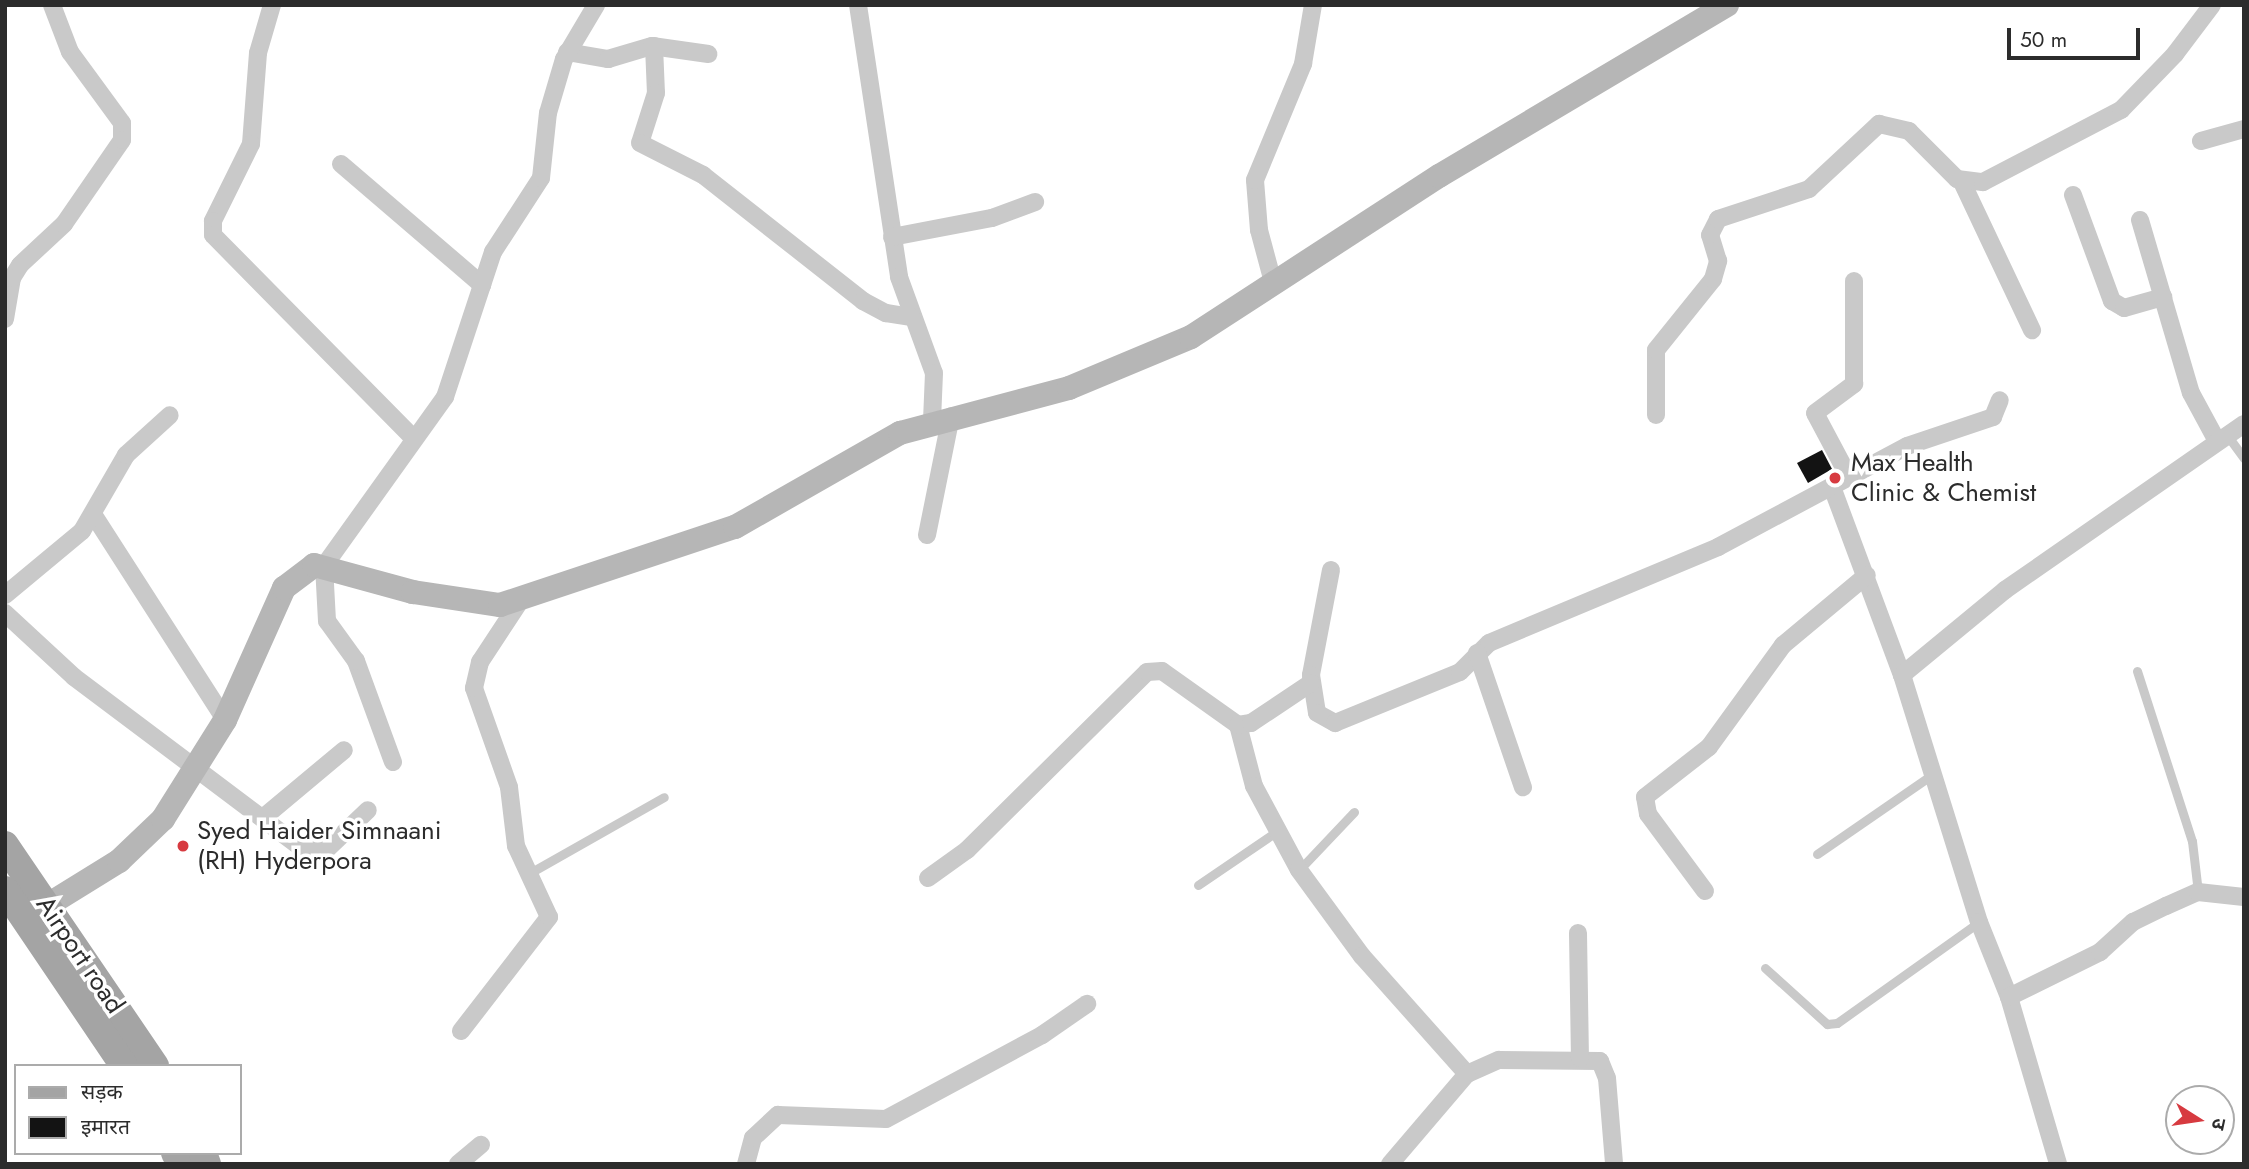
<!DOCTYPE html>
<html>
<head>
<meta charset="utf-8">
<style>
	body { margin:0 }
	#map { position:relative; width:2249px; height:1169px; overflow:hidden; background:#fff; font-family:Jost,"Noto Sans Devanagari",sans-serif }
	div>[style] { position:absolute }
	.building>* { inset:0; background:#131313 }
	.lane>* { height:9px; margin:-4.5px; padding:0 4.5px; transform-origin:4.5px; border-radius:4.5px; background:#c9c9c9 }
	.street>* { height:18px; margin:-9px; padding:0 9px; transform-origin:9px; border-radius:9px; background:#c9c9c9 }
	.secondary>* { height:24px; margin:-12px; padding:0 12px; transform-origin:12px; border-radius:12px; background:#b6b6b6 }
	.primary>* { height:28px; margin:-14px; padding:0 14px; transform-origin:14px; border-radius:14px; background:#a4a4a4 }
	.dots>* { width:19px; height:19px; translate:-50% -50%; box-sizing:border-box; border:4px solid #fff; border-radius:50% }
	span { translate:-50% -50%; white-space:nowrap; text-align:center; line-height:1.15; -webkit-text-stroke:7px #fff; paint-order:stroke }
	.poi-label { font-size:26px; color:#2c2c2c }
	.left { translate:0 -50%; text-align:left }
	.street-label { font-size:26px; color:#2c2c2c }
	.frame { position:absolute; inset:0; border:7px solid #2c2c2c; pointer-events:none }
	.legend { position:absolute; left:14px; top:1064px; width:228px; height:91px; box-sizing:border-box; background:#fff; border:2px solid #ababab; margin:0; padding:9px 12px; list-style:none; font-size:21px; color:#2c2c2c }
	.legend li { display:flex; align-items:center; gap:14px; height:35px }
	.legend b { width:35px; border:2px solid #ababab }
	.north { position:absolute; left:2165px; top:1085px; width:70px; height:70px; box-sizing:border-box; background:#fff; border:2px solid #ababab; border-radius:50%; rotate:102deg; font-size:19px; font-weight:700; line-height:28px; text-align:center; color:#2c2c2c }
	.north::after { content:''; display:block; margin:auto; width:24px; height:32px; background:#d73a40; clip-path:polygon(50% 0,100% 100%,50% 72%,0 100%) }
	.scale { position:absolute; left:2007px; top:28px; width:133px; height:32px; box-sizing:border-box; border:4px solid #2c2c2c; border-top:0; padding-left:9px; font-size:21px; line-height:24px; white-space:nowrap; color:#2c2c2c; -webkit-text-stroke:5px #fff; paint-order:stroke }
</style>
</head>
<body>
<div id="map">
	<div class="building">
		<i style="clip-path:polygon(1822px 450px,1832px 469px,1808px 483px,1797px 463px)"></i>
	</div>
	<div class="lane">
		<i style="left:2227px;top:435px;width:29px;rotate:54deg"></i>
		<i style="left:2137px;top:671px;width:179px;rotate:72.1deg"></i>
		<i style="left:2192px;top:841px;width:51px;rotate:83.3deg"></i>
		<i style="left:1817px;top:854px;width:141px;rotate:-34.6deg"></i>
		<i style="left:1299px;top:870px;width:80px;rotate:-46.5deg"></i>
		<i style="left:528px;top:874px;width:156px;rotate:-29.5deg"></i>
		<i style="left:1198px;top:885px;width:94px;rotate:-34.2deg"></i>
		<i style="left:1765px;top:968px;width:84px;rotate:42.1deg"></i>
		<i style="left:1827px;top:1024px;width:10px;rotate:-6deg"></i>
		<i style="left:1837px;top:1023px;width:174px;rotate:-35.4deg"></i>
	</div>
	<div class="street">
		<i style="left:272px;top:5px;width:50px;rotate:106.3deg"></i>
		<i style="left:258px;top:53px;width:91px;rotate:94.4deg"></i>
		<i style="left:251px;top:144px;width:86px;rotate:116.3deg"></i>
		<i style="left:213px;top:221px;width:14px;rotate:90deg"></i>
		<i style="left:213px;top:235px;width:285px;rotate:45.4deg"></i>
		<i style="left:858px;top:5px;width:275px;rotate:81.4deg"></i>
		<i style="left:899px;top:277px;width:102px;rotate:70deg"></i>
		<i style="left:934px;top:373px;width:48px;rotate:92.4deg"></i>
		<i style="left:654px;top:46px;width:47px;rotate:87.6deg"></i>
		<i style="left:656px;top:93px;width:52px;rotate:107.7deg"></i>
		<i style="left:640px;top:143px;width:71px;rotate:26.9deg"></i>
		<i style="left:703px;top:175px;width:204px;rotate:38.2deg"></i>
		<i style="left:863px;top:301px;width:26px;rotate:28deg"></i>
		<i style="left:886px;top:313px;width:26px;rotate:9deg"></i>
		<i style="left:567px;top:52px;width:42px;rotate:9.7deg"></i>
		<i style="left:608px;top:59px;width:46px;rotate:-16.5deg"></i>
		<i style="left:652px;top:46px;width:57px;rotate:8.1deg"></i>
		<i style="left:2201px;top:141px;width:45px;rotate:-15.6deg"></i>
		<i style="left:341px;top:164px;width:186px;rotate:40.6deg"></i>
		<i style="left:1962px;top:182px;width:164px;rotate:64.7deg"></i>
		<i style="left:2073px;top:195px;width:113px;rotate:69.8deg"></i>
		<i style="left:2112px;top:301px;width:14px;rotate:30deg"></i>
		<i style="left:2124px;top:308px;width:41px;rotate:-15.8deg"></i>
		<i style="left:2140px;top:220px;width:180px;rotate:73.6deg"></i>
		<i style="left:2191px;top:393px;width:55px;rotate:61.6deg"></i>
		<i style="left:892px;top:237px;width:102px;rotate:-10.8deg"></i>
		<i style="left:992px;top:218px;width:46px;rotate:-20.4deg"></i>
		<i style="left:1274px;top:286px;width:58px;rotate:-105deg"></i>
		<i style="left:1259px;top:230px;width:50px;rotate:-94.6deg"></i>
		<i style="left:1255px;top:180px;width:126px;rotate:-67.5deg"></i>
		<i style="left:1303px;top:64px;width:60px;rotate:-80.4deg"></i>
		<i style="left:5px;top:319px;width:42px;rotate:-80.3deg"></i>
		<i style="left:12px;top:278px;width:15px;rotate:-58deg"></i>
		<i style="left:20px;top:265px;width:60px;rotate:-43deg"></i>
		<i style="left:64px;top:224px;width:102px;rotate:-55.4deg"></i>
		<i style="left:122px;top:140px;width:17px;rotate:-90deg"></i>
		<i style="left:122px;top:123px;width:88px;rotate:-126.2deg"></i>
		<i style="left:70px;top:52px;width:50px;rotate:-111deg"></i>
		<i style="left:1656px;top:415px;width:65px;rotate:-90deg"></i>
		<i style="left:1656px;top:350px;width:91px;rotate:-51.2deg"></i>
		<i style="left:1713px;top:279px;width:19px;rotate:-74deg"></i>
		<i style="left:1718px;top:261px;width:27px;rotate:-107deg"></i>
		<i style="left:1710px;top:235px;width:18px;rotate:-63deg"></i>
		<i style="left:1718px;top:219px;width:96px;rotate:-18.2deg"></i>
		<i style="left:1809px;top:189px;width:96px;rotate:-42.9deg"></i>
		<i style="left:1879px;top:124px;width:31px;rotate:13deg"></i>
		<i style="left:1909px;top:131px;width:68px;rotate:45deg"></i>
		<i style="left:1957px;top:179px;width:26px;rotate:7deg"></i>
		<i style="left:1983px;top:182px;width:156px;rotate:-27.6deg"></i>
		<i style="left:2121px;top:110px;width:78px;rotate:-46deg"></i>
		<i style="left:2175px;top:54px;width:61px;rotate:-52.9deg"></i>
		<i style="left:1849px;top:477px;width:72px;rotate:-118deg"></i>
		<i style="left:1815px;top:413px;width:49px;rotate:-36.6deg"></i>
		<i style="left:1854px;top:384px;width:103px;rotate:-90deg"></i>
		<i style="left:1832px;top:487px;width:201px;rotate:69.6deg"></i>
		<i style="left:1902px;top:675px;width:259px;rotate:72.7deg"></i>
		<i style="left:1979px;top:922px;width:81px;rotate:68.2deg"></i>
		<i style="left:2009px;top:997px;width:174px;rotate:73.6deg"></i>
		<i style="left:93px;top:514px;width:245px;rotate:57.3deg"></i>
		<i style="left:927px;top:535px;width:121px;rotate:-78.6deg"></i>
		<i style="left:1331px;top:570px;width:107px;rotate:100.8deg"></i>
		<i style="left:1311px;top:675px;width:38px;rotate:81deg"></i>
		<i style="left:1317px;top:713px;width:21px;rotate:29deg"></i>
		<i style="left:1335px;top:723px;width:135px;rotate:-22.2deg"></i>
		<i style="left:1460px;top:672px;width:41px;rotate:-45deg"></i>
		<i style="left:1489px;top:643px;width:248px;rotate:-22.7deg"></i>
		<i style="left:1718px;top:547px;width:214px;rotate:-28.1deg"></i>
		<i style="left:1907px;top:446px;width:91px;rotate:-18.6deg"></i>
		<i style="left:1993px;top:417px;width:18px;rotate:-68deg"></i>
		<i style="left:5px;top:595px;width:100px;rotate:-39.7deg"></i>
		<i style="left:82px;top:531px;width:88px;rotate:-59.9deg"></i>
		<i style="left:126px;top:455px;width:59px;rotate:-42.3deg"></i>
		<i style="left:5px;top:613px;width:94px;rotate:42.8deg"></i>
		<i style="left:74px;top:677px;width:281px;rotate:36.9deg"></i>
		<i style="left:299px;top:846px;width:26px;rotate:11deg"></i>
		<i style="left:325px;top:851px;width:59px;rotate:-43.6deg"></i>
		<i style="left:1477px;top:653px;width:142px;rotate:71.1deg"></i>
		<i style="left:1902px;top:675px;width:134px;rotate:-39.5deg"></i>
		<i style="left:2005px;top:590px;width:291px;rotate:-34.8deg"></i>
		<i style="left:1238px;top:725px;width:63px;rotate:75.3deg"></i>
		<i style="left:1254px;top:786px;width:95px;rotate:61.8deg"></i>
		<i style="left:1299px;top:870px;width:107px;rotate:53.8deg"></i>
		<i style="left:1362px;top:956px;width:158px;rotate:48.3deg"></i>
		<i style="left:1467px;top:1074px;width:35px;rotate:-24deg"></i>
		<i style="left:1499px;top:1060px;width:101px;rotate:0.6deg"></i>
		<i style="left:1600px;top:1061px;width:18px;rotate:68deg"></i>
		<i style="left:1607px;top:1078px;width:86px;rotate:85.3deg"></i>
		<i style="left:393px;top:762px;width:108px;rotate:-110.1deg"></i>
		<i style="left:356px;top:661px;width:49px;rotate:-125.9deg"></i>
		<i style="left:327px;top:621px;width:55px;rotate:-93.1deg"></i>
		<i style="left:324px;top:566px;width:208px;rotate:-54.4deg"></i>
		<i style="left:445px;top:397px;width:153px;rotate:-71.7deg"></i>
		<i style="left:493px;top:252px;width:88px;rotate:-57deg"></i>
		<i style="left:541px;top:178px;width:65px;rotate:-83.9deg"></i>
		<i style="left:548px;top:113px;width:56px;rotate:-73.5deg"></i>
		<i style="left:564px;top:59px;width:63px;rotate:-59.3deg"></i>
		<i style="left:264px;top:817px;width:104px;rotate:-39.9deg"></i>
		<i style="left:928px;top:878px;width:48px;rotate:-35.7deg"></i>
		<i style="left:967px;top:850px;width:253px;rotate:-44.7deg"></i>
		<i style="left:1147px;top:672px;width:15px;rotate:-4deg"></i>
		<i style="left:1162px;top:671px;width:93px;rotate:35.4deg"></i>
		<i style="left:1238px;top:725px;width:13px;rotate:-9deg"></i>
		<i style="left:1251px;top:723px;width:72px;rotate:-33.7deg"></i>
		<i style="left:1705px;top:891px;width:96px;rotate:-126.5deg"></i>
		<i style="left:1648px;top:814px;width:17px;rotate:-100deg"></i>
		<i style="left:1645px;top:797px;width:81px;rotate:-38deg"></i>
		<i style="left:1709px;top:747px;width:126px;rotate:-54deg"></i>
		<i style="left:1783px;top:645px;width:109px;rotate:-39.8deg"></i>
		<i style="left:1578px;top:933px;width:125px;rotate:89.1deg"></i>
		<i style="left:2009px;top:997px;width:102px;rotate:-26.3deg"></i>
		<i style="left:2100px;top:952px;width:45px;rotate:-42.3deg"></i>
		<i style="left:2133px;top:922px;width:37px;rotate:-26deg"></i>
		<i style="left:2166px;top:906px;width:35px;rotate:-24deg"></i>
		<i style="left:2198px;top:892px;width:46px;rotate:6.2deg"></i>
		<i style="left:461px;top:1031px;width:144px;rotate:-52.3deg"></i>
		<i style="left:549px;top:917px;width:78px;rotate:-114.9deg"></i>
		<i style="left:516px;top:846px;width:59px;rotate:-96.8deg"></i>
		<i style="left:509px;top:787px;width:105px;rotate:-109.5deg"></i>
		<i style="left:474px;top:688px;width:27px;rotate:-77deg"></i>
		<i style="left:480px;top:662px;width:73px;rotate:-56.7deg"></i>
		<i style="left:458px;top:1164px;width:30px;rotate:-40deg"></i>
		<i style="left:746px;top:1164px;width:27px;rotate:-75deg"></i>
		<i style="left:753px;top:1138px;width:34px;rotate:-43deg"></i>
		<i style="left:778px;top:1115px;width:108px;rotate:2.1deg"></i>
		<i style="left:886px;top:1119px;width:177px;rotate:-28.3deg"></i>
		<i style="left:1042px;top:1035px;width:55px;rotate:-34.6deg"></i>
		<i style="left:1390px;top:1164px;width:118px;rotate:-49.5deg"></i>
	</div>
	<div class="secondary">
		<i style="left:30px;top:916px;width:105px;rotate:-31.7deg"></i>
		<i style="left:119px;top:861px;width:61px;rotate:-43.7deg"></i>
		<i style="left:163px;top:819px;width:117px;rotate:-57.9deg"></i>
		<i style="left:225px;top:720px;width:145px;rotate:-65.9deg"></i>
		<i style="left:284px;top:588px;width:38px;rotate:-37deg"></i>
		<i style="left:314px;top:565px;width:103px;rotate:15.3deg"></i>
		<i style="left:413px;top:592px;width:88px;rotate:8.5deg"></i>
		<i style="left:500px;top:605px;width:248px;rotate:-18.4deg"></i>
		<i style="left:735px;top:527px;width:190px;rotate:-29.7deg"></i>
		<i style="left:900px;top:433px;width:175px;rotate:-14.9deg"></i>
		<i style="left:1069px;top:388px;width:132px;rotate:-22.7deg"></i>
		<i style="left:1191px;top:337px;width:296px;rotate:-33deg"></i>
		<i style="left:1439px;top:176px;width:335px;rotate:-30.7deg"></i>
	</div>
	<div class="primary">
		<i style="left:5px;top:845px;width:267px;rotate:55.8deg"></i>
		<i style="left:5px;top:890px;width:212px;rotate:55.9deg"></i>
		<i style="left:175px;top:1153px;width:13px;rotate:61deg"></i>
		<i style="left:203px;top:1153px;width:12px;rotate:70deg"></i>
	</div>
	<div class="dots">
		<i style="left:1835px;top:478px;background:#d73a40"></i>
		<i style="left:183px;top:846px;background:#d73a40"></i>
	</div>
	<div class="poi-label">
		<span class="left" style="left:1851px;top:478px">Max Health<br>Clinic &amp; Chemist</span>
		<span class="left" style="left:197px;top:846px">Syed Haider Simnaani<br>(RH) Hyderpora</span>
	</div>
	<div class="street-label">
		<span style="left:80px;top:955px;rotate:56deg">Airport road</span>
	</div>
	<div class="frame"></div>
	<ul class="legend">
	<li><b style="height:9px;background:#a4a4a4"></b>सड़क</li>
	<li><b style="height:19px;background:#131313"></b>इमारत</li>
	</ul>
	<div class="north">उ</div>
	<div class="scale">50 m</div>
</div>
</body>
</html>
